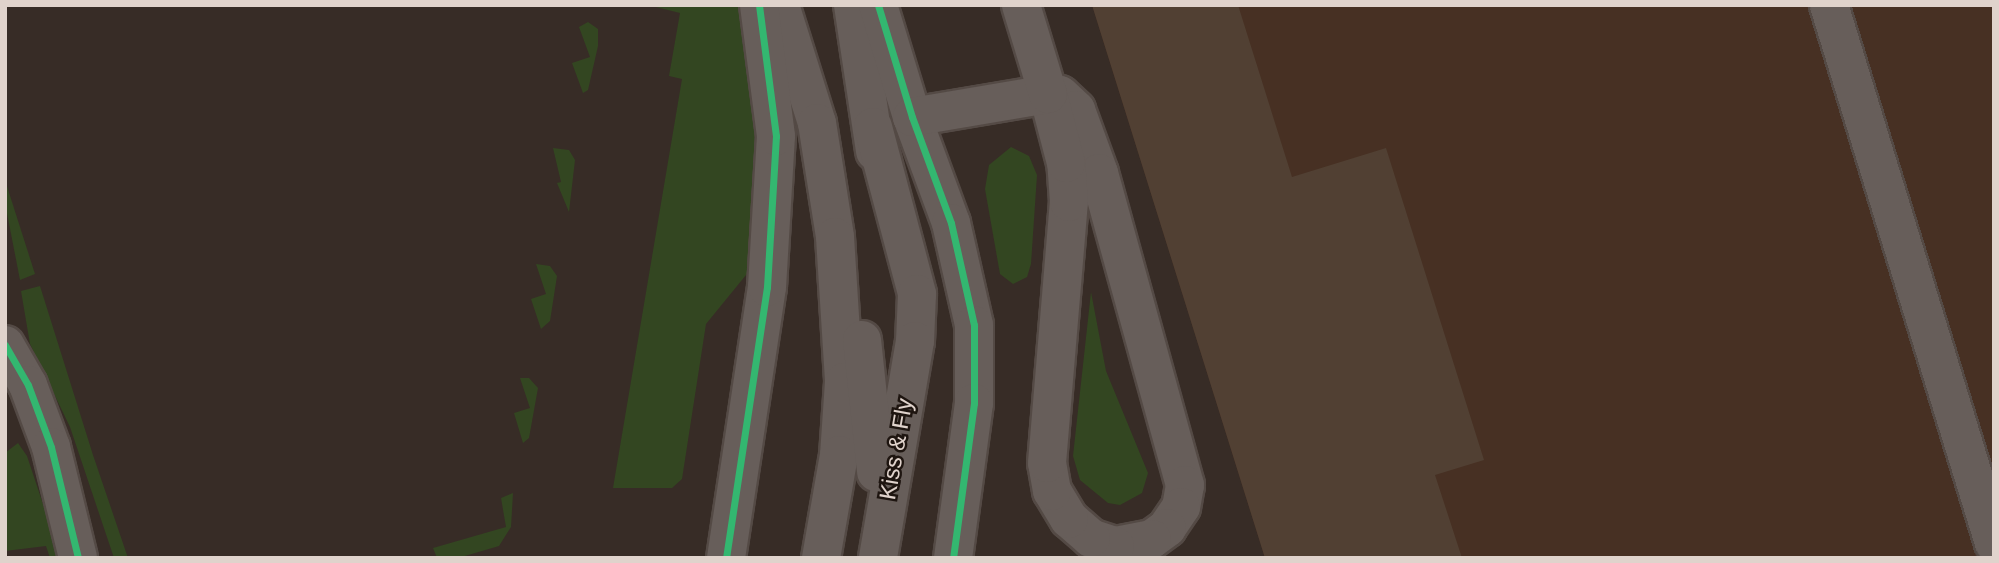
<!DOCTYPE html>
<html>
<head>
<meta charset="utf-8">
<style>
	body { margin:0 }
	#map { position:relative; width:1999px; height:563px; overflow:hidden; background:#372c26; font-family:Helvetica,sans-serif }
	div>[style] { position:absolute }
	.built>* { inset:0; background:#473023 }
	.green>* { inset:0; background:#334621 }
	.building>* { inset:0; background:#514033 }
	.roads { filter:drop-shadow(2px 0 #544a45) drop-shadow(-2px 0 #544a45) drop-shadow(0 2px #544a45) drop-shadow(0 -2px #544a45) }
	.minor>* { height:38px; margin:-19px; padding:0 19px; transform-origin:19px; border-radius:19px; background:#675e5a }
	.cycleway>* { height:7px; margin:-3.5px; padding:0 3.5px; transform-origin:3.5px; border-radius:3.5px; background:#33b770 }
	span { translate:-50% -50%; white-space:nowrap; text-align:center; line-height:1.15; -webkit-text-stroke:5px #1e1510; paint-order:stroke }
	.street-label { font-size:23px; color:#e0d3cc }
	.frame { position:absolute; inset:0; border:7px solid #e0d3cc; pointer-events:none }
</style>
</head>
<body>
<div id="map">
	<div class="built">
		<i style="clip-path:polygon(1092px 5px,1994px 5px,1994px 558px,1265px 558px)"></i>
	</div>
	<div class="green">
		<i style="clip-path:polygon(648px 5px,748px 5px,757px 77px,755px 264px,706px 324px,682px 479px,672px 488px,613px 488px,682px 79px,669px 76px,680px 13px)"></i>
		<i style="clip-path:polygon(588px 22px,598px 29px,598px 46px,588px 90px,583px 93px,572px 63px,590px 57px,579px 27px)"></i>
		<i style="clip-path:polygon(1011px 147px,1029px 156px,1037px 175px,1031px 264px,1027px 277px,1013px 284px,1000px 274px,985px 189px,989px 165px)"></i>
		<i style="clip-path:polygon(553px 148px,569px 150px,575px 160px,569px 212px,557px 183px,561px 182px)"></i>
		<i style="clip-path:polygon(5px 180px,35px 274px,20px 280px,5px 203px)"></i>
		<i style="clip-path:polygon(536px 264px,550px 266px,557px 276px,550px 321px,541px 329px,531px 299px,546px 294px)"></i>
		<i style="clip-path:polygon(40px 286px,93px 455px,128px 558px,114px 558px,70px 427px,30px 344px,21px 291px)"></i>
		<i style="clip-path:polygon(1091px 292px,1106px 371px,1148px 473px,1142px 493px,1120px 505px,1108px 503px,1080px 480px,1073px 456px)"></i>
		<i style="clip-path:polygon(520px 378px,529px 378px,538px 388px,529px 438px,523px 443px,514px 413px,530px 408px)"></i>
		<i style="clip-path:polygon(18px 443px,27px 456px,61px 558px,50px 558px,46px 546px,5px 551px,5px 453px)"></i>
		<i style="clip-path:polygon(513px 493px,511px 527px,499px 546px,458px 558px,437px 558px,433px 548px,506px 527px,501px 498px)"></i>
	</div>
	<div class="building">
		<i style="clip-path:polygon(1092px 5px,1238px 5px,1292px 177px,1386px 148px,1484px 460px,1435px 475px,1462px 558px,1265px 558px)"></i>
	</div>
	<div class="roads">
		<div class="minor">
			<i style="left:780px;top:5px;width:124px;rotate:72.6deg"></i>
			<i style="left:817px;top:123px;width:115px;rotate:81deg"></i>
			<i style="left:835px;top:237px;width:145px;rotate:86.4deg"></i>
			<i style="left:844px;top:382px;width:73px;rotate:93.9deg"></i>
			<i style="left:839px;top:455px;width:105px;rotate:99.9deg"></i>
			<i style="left:853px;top:5px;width:148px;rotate:81.4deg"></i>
			<i style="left:878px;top:5px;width:117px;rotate:73.1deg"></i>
			<i style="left:912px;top:117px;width:113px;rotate:69.8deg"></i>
			<i style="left:951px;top:223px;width:105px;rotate:77.3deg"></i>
			<i style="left:974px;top:325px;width:78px;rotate:90deg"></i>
			<i style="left:974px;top:403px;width:156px;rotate:97.7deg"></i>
			<i style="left:1829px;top:5px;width:563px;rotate:72.95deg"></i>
			<i style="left:1048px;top:94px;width:12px;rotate:5deg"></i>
			<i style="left:1060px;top:95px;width:22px;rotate:43deg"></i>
			<i style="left:1076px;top:110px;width:67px;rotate:69.9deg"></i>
			<i style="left:1099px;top:173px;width:324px;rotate:74.6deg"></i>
			<i style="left:1185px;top:485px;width:22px;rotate:100deg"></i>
			<i style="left:1181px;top:507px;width:25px;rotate:124deg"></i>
			<i style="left:1167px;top:528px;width:19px;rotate:144deg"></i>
			<i style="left:1152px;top:539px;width:38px;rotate:169deg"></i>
			<i style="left:1115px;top:546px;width:25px;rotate:-162deg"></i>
			<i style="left:1091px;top:538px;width:29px;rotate:-139deg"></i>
			<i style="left:1069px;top:519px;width:33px;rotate:-121deg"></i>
			<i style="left:1052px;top:491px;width:28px;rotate:-100deg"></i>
			<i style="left:1047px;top:463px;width:262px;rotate:-85.2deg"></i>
			<i style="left:1069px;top:202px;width:39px;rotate:-94deg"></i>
			<i style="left:1066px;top:163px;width:71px;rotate:-104.6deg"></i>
			<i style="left:912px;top:117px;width:138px;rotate:-9.6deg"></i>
			<i style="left:1048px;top:94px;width:93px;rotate:-106.9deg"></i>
			<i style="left:873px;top:127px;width:173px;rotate:75.2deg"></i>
			<i style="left:917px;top:294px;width:47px;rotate:92.4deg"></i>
			<i style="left:915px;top:341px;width:220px;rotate:99.7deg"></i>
			<i style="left:862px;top:340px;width:133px;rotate:83.9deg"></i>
			<i style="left:5px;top:345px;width:46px;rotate:60.1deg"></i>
			<i style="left:28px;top:385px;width:66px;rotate:69.6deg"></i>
			<i style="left:51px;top:447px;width:114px;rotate:76.3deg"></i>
			<i style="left:726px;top:558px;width:274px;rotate:-81.4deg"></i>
			<i style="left:767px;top:287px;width:151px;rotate:-86.6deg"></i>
			<i style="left:776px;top:136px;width:132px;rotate:-97.4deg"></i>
		</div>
	</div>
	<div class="cycleway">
		<i style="left:878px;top:5px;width:117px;rotate:73.1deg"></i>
		<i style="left:912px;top:117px;width:113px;rotate:69.8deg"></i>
		<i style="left:951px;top:223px;width:105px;rotate:77.3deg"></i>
		<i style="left:974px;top:325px;width:78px;rotate:90deg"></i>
		<i style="left:974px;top:403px;width:156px;rotate:97.7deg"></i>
		<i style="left:5px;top:345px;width:46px;rotate:60.1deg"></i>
		<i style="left:28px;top:385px;width:66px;rotate:69.6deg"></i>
		<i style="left:51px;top:447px;width:114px;rotate:76.3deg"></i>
		<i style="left:726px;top:558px;width:274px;rotate:-81.4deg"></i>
		<i style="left:767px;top:287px;width:151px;rotate:-86.6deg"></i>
		<i style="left:776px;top:136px;width:132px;rotate:-97.4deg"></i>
	</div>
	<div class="street-label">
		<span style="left:896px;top:449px;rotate:-80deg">Kiss &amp; Fly</span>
	</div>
	<div class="frame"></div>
</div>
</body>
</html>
